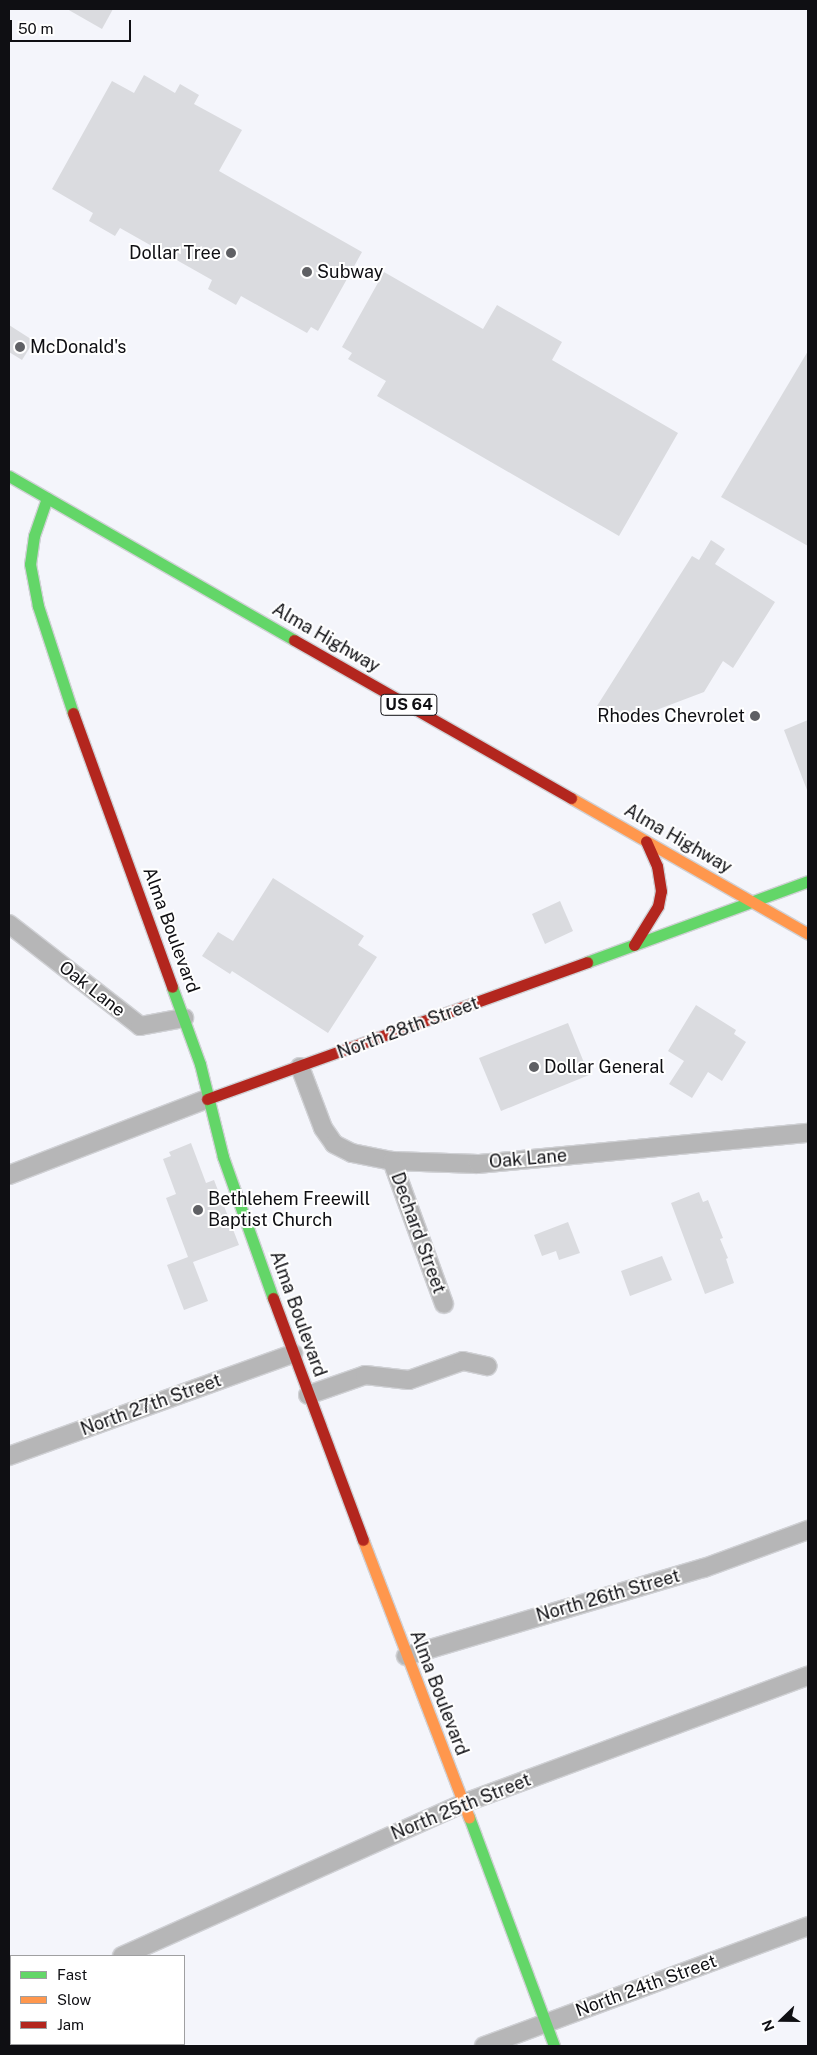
<!DOCTYPE html>
<html>
<head>
<meta charset="utf-8">
<style>
	body { margin:0 }
	#map { position:relative; width:817px; height:2055px; overflow:hidden; background:#f4f5fb; font-family:"Public Sans",sans-serif }
	div>[style] { position:absolute }
	.building>* { inset:0; background:#dadbdf }
	.roads { filter:drop-shadow(1px 0 #d0d1d5) drop-shadow(-1px 0 #d0d1d5) drop-shadow(0 1px #d0d1d5) drop-shadow(0 -1px #d0d1d5) }
	.street>* { height:18px; margin:-9px; padding:0 9px; transform-origin:9px; border-radius:9px; background:#b6b6b7 }
	.fast>* { height:11px; margin:-5.5px; padding:0 5.5px; transform-origin:5.5px; border-radius:5.5px; background:#63d668 }
	.slow>* { height:11px; margin:-5.5px; padding:0 5.5px; transform-origin:5.5px; border-radius:5.5px; background:#ff974d }
	.jam>* { height:11px; margin:-5.5px; padding:0 5.5px; transform-origin:5.5px; border-radius:5.5px; background:#b3261e }
	.dots>* { width:14px; height:14px; translate:-50% -50%; box-sizing:border-box; border:2px solid #fff; border-radius:50% }
	span { translate:-50% -50%; white-space:nowrap; text-align:center; line-height:1.15; -webkit-text-stroke:4px #fff; paint-order:stroke }
	.shield-label span { padding:1px 4px; background:#fff; border:1px solid; border-radius:4px; -webkit-text-stroke-width:0 }
	.shield-label { font-size:16px; color:#0f0f13; font-weight:700 }
	.poi-label { font-size:18px; color:#0f0f13 }
	.right { translate:-100% -50%; text-align:right }
	.left { translate:0 -50%; text-align:left }
	.street-label { font-size:18px; color:#0f0f13 }
	.frame { position:absolute; inset:0; border:10px solid #0f0f13; pointer-events:none }
	.legend { position:absolute; left:10px; top:1955px; width:175px; height:90px; box-sizing:border-box; background:#fff; border:1px solid #9f9fa1; margin:0; padding:6px 9px; list-style:none; font-size:15px; color:#0f0f13 }
	.legend li { display:flex; align-items:center; gap:10px; height:25px }
	.legend b { width:25px; border:1px solid #9f9fa1 }
	.north { position:absolute; left:757px; top:1995px; width:50px; height:50px; -webkit-text-stroke:4px #fff; paint-order:stroke; rotate:248deg; font-size:14px; font-weight:700; line-height:20px; text-align:center; color:#0f0f13 }
	.north::after { content:''; display:block; margin:auto; width:18px; height:22px; background:#0f0f13; clip-path:polygon(50% 0,100% 100%,50% 72%,0 100%) }
	.scale { position:absolute; left:10px; top:20px; width:121px; height:22px; box-sizing:border-box; border:2px solid #0f0f13; border-top:0; padding-left:6px; font-size:15px; line-height:18px; white-space:nowrap; color:#0f0f13; -webkit-text-stroke:4px #fff; paint-order:stroke }
</style>
</head>
<body>
<div id="map">
	<div class="building">
		<i style="clip-path:polygon(67px 9px,113px 9px,102px 29px)"></i>
		<i style="clip-path:polygon(144px 75px,175px 93px,180px 84px,199px 95px,194px 104px,242px 130px,219px 171px,362px 252px,318px 331px,311px 327px,307px 333px,241px 296px,236px 305px,208px 289px,212px 280px,120px 228px,115px 236px,89px 221px,93px 213px,52px 189px,112px 81px,134px 93px)"></i>
		<i style="clip-path:polygon(384px 272px,483px 329px,497px 305px,562px 342px,552px 360px,678px 433px,619px 536px,377px 396px,386px 381px,348px 359px,352px 353px,342px 347px)"></i>
		<i style="clip-path:polygon(9px 325px,34px 341px,22px 360px,9px 352px)"></i>
		<i style="clip-path:polygon(808px 351px,808px 546px,721px 497px)"></i>
		<i style="clip-path:polygon(711px 540px,725px 549px,715px 564px,775px 602px,733px 668px,723px 661px,704px 692px,622px 723px,597px 706px,692px 556px,699px 560px)"></i>
		<i style="clip-path:polygon(808px 720px,808px 790px,807px 790px,784px 730px)"></i>
		<i style="clip-path:polygon(273px 878px,364px 936px,358px 945px,377px 957px,328px 1033px,232px 971px,230px 974px,202px 956px,218px 932px,233px 941px)"></i>
		<i style="clip-path:polygon(560px 901px,573px 931px,545px 944px,532px 914px)"></i>
		<i style="clip-path:polygon(696px 1005px,736px 1030px,734px 1034px,746px 1042px,722px 1081px,708px 1072px,692px 1098px,669px 1084px,684px 1061px,668px 1051px)"></i>
		<i style="clip-path:polygon(568px 1023px,589px 1075px,501px 1111px,479px 1058px)"></i>
		<i style="clip-path:polygon(191px 1143px,206px 1183px,214px 1180px,239px 1245px,193px 1262px,208px 1301px,184px 1310px,167px 1265px,188px 1257px,166px 1198px,176px 1194px,163px 1159px,171px 1156px,169px 1152px)"></i>
		<i style="clip-path:polygon(699px 1192px,703px 1202px,708px 1200px,723px 1238px,720px 1239px,728px 1258px,726px 1259px,734px 1283px,705px 1294px,671px 1203px)"></i>
		<i style="clip-path:polygon(568px 1222px,580px 1253px,559px 1260px,556px 1251px,542px 1256px,534px 1235px)"></i>
		<i style="clip-path:polygon(662px 1256px,672px 1280px,630px 1296px,621px 1271px)"></i>
	</div>
	<div class="roads">
		<div class="street">
			<i style="left:9px;top:924px;width:166px;rotate:37.9deg"></i>
			<i style="left:140px;top:1026px;width:45px;rotate:-10.3deg"></i>
			<i style="left:300px;top:1067px;width:65px;rotate:69.3deg"></i>
			<i style="left:323px;top:1128px;width:19px;rotate:55deg"></i>
			<i style="left:334px;top:1144px;width:20px;rotate:27deg"></i>
			<i style="left:352px;top:1153px;width:41px;rotate:11.3deg"></i>
			<i style="left:392px;top:1161px;width:86px;rotate:2deg"></i>
			<i style="left:478px;top:1164px;width:331px;rotate:-5.4deg"></i>
			<i style="left:392px;top:1161px;width:152px;rotate:70deg"></i>
			<i style="left:9px;top:1175px;width:212px;rotate:-21deg"></i>
			<i style="left:308px;top:1395px;width:60px;rotate:-19.3deg"></i>
			<i style="left:365px;top:1375px;width:44px;rotate:6.5deg"></i>
			<i style="left:409px;top:1380px;width:57px;rotate:-19.4deg"></i>
			<i style="left:463px;top:1361px;width:25px;rotate:12deg"></i>
			<i style="left:9px;top:1456px;width:302px;rotate:-19.8deg"></i>
			<i style="left:406px;top:1656px;width:311px;rotate:-16.5deg"></i>
			<i style="left:704px;top:1568px;width:111px;rotate:-20.1deg"></i>
			<i style="left:122px;top:1956px;width:375px;rotate:-24.1deg"></i>
			<i style="left:464px;top:1803px;width:367px;rotate:-20.3deg"></i>
			<i style="left:9px;top:1998px;width:2px;rotate:-27deg"></i>
			<i style="left:162px;top:2044px;width:2px;rotate:63deg"></i>
			<i style="left:484px;top:2046px;width:346px;rotate:-20.3deg"></i>
		</div>
		<div class="fast">
			<i style="left:9px;top:476px;width:329px;rotate:29.9deg"></i>
			<i style="left:47px;top:498px;width:40px;rotate:108.9deg"></i>
			<i style="left:34px;top:536px;width:28px;rotate:98deg"></i>
			<i style="left:30px;top:564px;width:43px;rotate:79.2deg"></i>
			<i style="left:38px;top:606px;width:113px;rotate:71.9deg"></i>
			<i style="left:587px;top:962px;width:235px;rotate:-20.1deg"></i>
			<i style="left:172px;top:987px;width:82px;rotate:70deg"></i>
			<i style="left:200px;top:1064px;width:96px;rotate:76.1deg"></i>
			<i style="left:223px;top:1157px;width:150px;rotate:70.5deg"></i>
			<i style="left:469px;top:1817px;width:244px;rotate:69.6deg"></i>
		</div>
		<div class="slow">
			<i style="left:571px;top:798px;width:273px;rotate:29.8deg"></i>
			<i style="left:363px;top:1540px;width:297px;rotate:69.1deg"></i>
		</div>
		<div class="jam">
			<i style="left:294px;top:640px;width:319px;rotate:29.7deg"></i>
			<i style="left:73px;top:713px;width:291px;rotate:70.1deg"></i>
			<i style="left:634px;top:945px;width:46px;rotate:-58.4deg"></i>
			<i style="left:658px;top:906px;width:15px;rotate:-79deg"></i>
			<i style="left:661px;top:891px;width:25px;rotate:-99deg"></i>
			<i style="left:657px;top:866px;width:27px;rotate:-114deg"></i>
			<i style="left:207px;top:1099px;width:404px;rotate:-19.8deg"></i>
			<i style="left:273px;top:1298px;width:258px;rotate:69.6deg"></i>
		</div>
	</div>
	<div class="dots">
		<i style="left:231px;top:253px;background:#5f6064"></i>
		<i style="left:307px;top:272px;background:#5f6064"></i>
		<i style="left:20px;top:347px;background:#5f6064"></i>
		<i style="left:755px;top:716px;background:#5f6064"></i>
		<i style="left:534px;top:1067px;background:#5f6064"></i>
		<i style="left:198px;top:1210px;background:#5f6064"></i>
	</div>
	<div class="shield-label">
		<span style="left:409px;top:705px">US 64</span>
	</div>
	<div class="poi-label">
		<span class="right" style="left:221px;top:253px">Dollar Tree</span>
		<span class="left" style="left:317px;top:272px">Subway</span>
		<span class="left" style="left:30px;top:347px">McDonald's</span>
		<span class="right" style="left:745px;top:716px">Rhodes Chevrolet</span>
		<span class="left" style="left:544px;top:1067px">Dollar General</span>
		<span class="left" style="left:208px;top:1210px">Bethlehem Freewill<br>Baptist Church</span>
	</div>
	<div class="street-label">
		<span style="left:326px;top:638px;rotate:30deg">Alma Highway</span>
		<span style="left:678px;top:839px;rotate:30deg">Alma Highway</span>
		<span style="left:171px;top:930px;rotate:70deg">Alma Boulevard</span>
		<span style="left:92px;top:989px;rotate:38deg">Oak Lane</span>
		<span style="left:408px;top:1028px;rotate:-20deg">North 28th Street</span>
		<span style="left:528px;top:1159px;rotate:-5deg">Oak Lane</span>
		<span style="left:418px;top:1233px;rotate:70deg">Dechard Street</span>
		<span style="left:298px;top:1314px;rotate:70deg">Alma Boulevard</span>
		<span style="left:151px;top:1405px;rotate:-20deg">North 27th Street</span>
		<span style="left:608px;top:1596px;rotate:-16deg">North 26th Street</span>
		<span style="left:439px;top:1693px;rotate:69deg">Alma Boulevard</span>
		<span style="left:461px;top:1807px;rotate:-22deg">North 25th Street</span>
		<span style="left:646px;top:1986px;rotate:-20deg">North 24th Street</span>
	</div>
	<div class="frame"></div>
	<ul class="legend">
	<li><b style="height:6px;background:#63d668"></b>Fast</li>
	<li><b style="height:6px;background:#ff974d"></b>Slow</li>
	<li><b style="height:6px;background:#b3261e"></b>Jam</li>
	</ul>
	<div class="north">N</div>
	<div class="scale">50 m</div>
</div>
</body>
</html>
